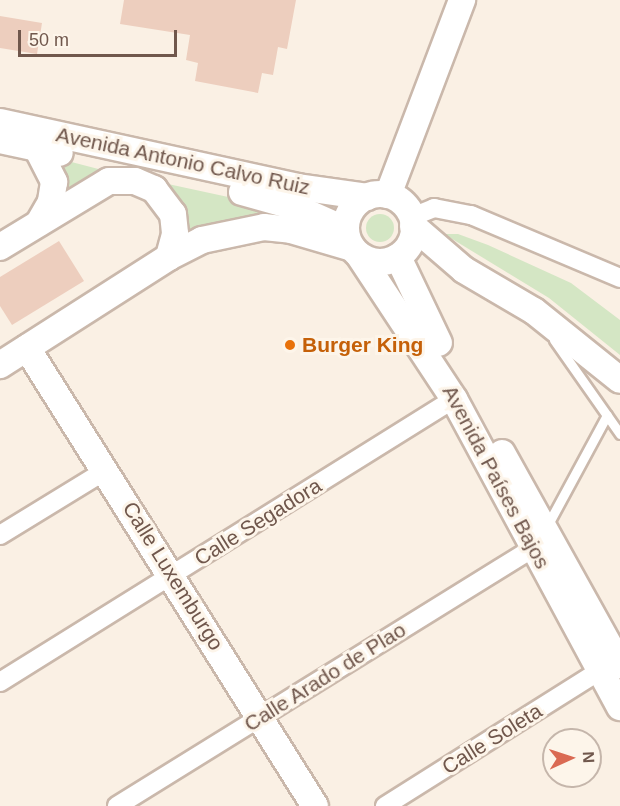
<!DOCTYPE html>
<html>
<head>
<meta charset="utf-8">
<style>
	body { margin:0 }
	#map { position:relative; width:620px; height:806px; overflow:hidden; background:#faf0e4; font-family:Arial,sans-serif }
	div>[style] { position:absolute }
	.green>* { inset:0; background:#d4e6c4 }
	.round { border-radius:50% }
	.building>* { inset:0; background:#edcebe }
	.roads { filter:drop-shadow(2px 0 #cab8ab) drop-shadow(-2px 0 #cab8ab) drop-shadow(0 2px #cab8ab) drop-shadow(0 -2px #cab8ab) }
	.lane>* { height:9px; margin:-4.5px; padding:0 4.5px; transform-origin:4.5px; border-radius:4.5px; background:#fff }
	.street>* { height:18px; margin:-9px; padding:0 9px; transform-origin:9px; border-radius:9px; background:#fff }
	.secondary>* { height:26px; margin:-13px; padding:0 13px; transform-origin:13px; border-radius:13px; background:#fff }
	.secondary>.ring { margin:-13px; padding:0; box-sizing:content-box; background:none; border:26px solid #fff; border-radius:50% }
	.dots>* { width:16px; height:16px; translate:-50% -50%; box-sizing:border-box; border:3px solid #fdf5ea; border-radius:50% }
	span { translate:-50% -50%; white-space:nowrap; text-align:center; line-height:1.15; -webkit-text-stroke:6px #fdf5ea; paint-order:stroke }
	.street-label { font-size:21px; color:#70574c }
	.food-label { font-size:21px; color:#c56008; font-weight:700 }
	.left { translate:0 -50%; text-align:left }
	.north { position:absolute; left:542px; top:728px; width:60px; height:60px; box-sizing:border-box; background:#fdf5ea; border:2px solid #c5b6ab; border-radius:50%; rotate:87deg; font-size:16px; font-weight:700; line-height:24px; text-align:center; color:#70574c }
	.north::after { content:''; display:block; margin:auto; width:21px; height:27px; background:#da6a53; clip-path:polygon(50% 0,100% 100%,50% 72%,0 100%) }
	.scale { position:absolute; left:18px; top:30px; width:159px; height:27px; box-sizing:border-box; border:3px solid #70574c; border-top:0; padding-left:8px; font-size:18px; line-height:21px; white-space:nowrap; color:#70574c; -webkit-text-stroke:4px #fdf5ea; paint-order:stroke }
</style>
</head>
<body>
<div id="map">
	<div class="green">
		<i style="clip-path:polygon(60px 159px,106px 171px,64px 195px)"></i>
		<i style="clip-path:polygon(168px 184px,265px 205px,309px 222px,245px 219px,208px 226px,185px 238px,179px 202px)"></i>
		<i class="round" style="left:366px;top:214px;width:28px;height:28px"></i>
		<i style="clip-path:polygon(444px 234px,458px 234px,488px 245px,571px 283px,620px 320px,620px 355px,549px 298px)"></i>
	</div>
	<div class="building">
		<i style="clip-path:polygon(124px 0,296px 0,287px 49px,278px 47px,273px 75px,262px 73px,258px 93px,195px 81px,198px 63px,186px 60px,190px 35px,120px 24px)"></i>
		<i style="clip-path:polygon(0 16px,42px 23px,37px 54px,0 48px)"></i>
		<i style="clip-path:polygon(59px 241px,84px 281px,12px 325px,0 306px,0 277px)"></i>
	</div>
	<div class="roads">
		<div class="lane">
			<i style="left:554px;top:340px;width:115px;rotate:54.9deg"></i>
			<i style="left:547px;top:526px;width:126px;rotate:-61.6deg"></i>
		</div>
		<div class="street">
			<i style="left:412px;top:217px;width:24px;rotate:-22deg"></i>
			<i style="left:434px;top:208px;width:38px;rotate:11deg"></i>
			<i style="left:471px;top:215px;width:162px;rotate:22.9deg"></i>
			<i style="left:0;top:535px;width:124px;rotate:-31.5deg"></i>
			<i style="left:0;top:682px;width:535px;rotate:-31.94deg"></i>
			<i style="left:117px;top:806px;width:490px;rotate:-31.8deg"></i>
			<i style="left:385px;top:806px;width:253px;rotate:-32.2deg"></i>
		</div>
		<div class="secondary">
			<i style="left:0;top:122px;width:305px;rotate:12.3deg"></i>
			<i style="left:298px;top:187px;width:70px;rotate:8.2deg"></i>
			<i style="left:0;top:140px;width:61px;rotate:12.2deg"></i>
			<i style="left:37px;top:148px;width:38px;rotate:63deg"></i>
			<i style="left:54px;top:182px;width:20px;rotate:99deg"></i>
			<i style="left:51px;top:202px;width:24px;rotate:120deg"></i>
			<i style="left:242px;top:192px;width:52px;rotate:15.6deg"></i>
			<i style="left:292px;top:206px;width:59px;rotate:24deg"></i>
			<i class="ring" style="left:346px;top:194px;width:42px;height:42px"></i>
			<i style="left:388px;top:195px;width:209px;rotate:-69.2deg"></i>
			<i style="left:413px;top:226px;width:67px;rotate:40.8deg"></i>
			<i style="left:464px;top:270px;width:81px;rotate:30.4deg"></i>
			<i style="left:534px;top:311px;width:110px;rotate:38.7deg"></i>
			<i style="left:0;top:247px;width:127px;rotate:-31.2deg"></i>
			<i style="left:109px;top:181px;width:26px"></i>
			<i style="left:135px;top:181px;width:21px;rotate:23deg"></i>
			<i style="left:154px;top:189px;width:31px;rotate:53deg"></i>
			<i style="left:173px;top:214px;width:20px;rotate:84deg"></i>
			<i style="left:175px;top:234px;width:24px;rotate:105deg"></i>
			<i style="left:169px;top:257px;width:201px;rotate:147.4deg"></i>
			<i style="left:359px;top:255px;width:173px;rotate:56.6deg"></i>
			<i style="left:454px;top:399px;width:350px;rotate:61.7deg"></i>
			<i style="left:169px;top:257px;width:37px;rotate:-27deg"></i>
			<i style="left:202px;top:240px;width:63px;rotate:-11.8deg"></i>
			<i style="left:264px;top:227px;width:27px;rotate:6deg"></i>
			<i style="left:291px;top:230px;width:64px;rotate:16.4deg"></i>
			<i style="left:398px;top:257px;width:95px;rotate:64.5deg"></i>
			<i style="left:27px;top:348px;width:541px;rotate:57.84deg"></i>
			<i style="left:502px;top:453px;width:243px;rotate:60.9deg"></i>
		</div>
	</div>
	<div class="dots">
		<i style="left:290px;top:345px;background:#e8710a"></i>
	</div>
	<div class="street-label">
		<span style="left:183px;top:161px;rotate:12deg">Avenida Antonio Calvo Ruiz</span>
		<span style="left:496px;top:477px;rotate:62deg">Avenida Países Bajos</span>
		<span style="left:258px;top:522px;rotate:-32deg">Calle Segadora</span>
		<span style="left:173px;top:576px;rotate:58deg">Calle Luxemburgo</span>
		<span style="left:325px;top:677px;rotate:-32deg">Calle Arado de Plao</span>
		<span style="left:492px;top:739px;rotate:-32deg">Calle Soleta</span>
	</div>
	<div class="food-label">
		<span class="left" style="left:302px;top:345px">Burger King</span>
	</div>
	<div class="north">N</div>
	<div class="scale">50 m</div>
</div>
</body>
</html>
